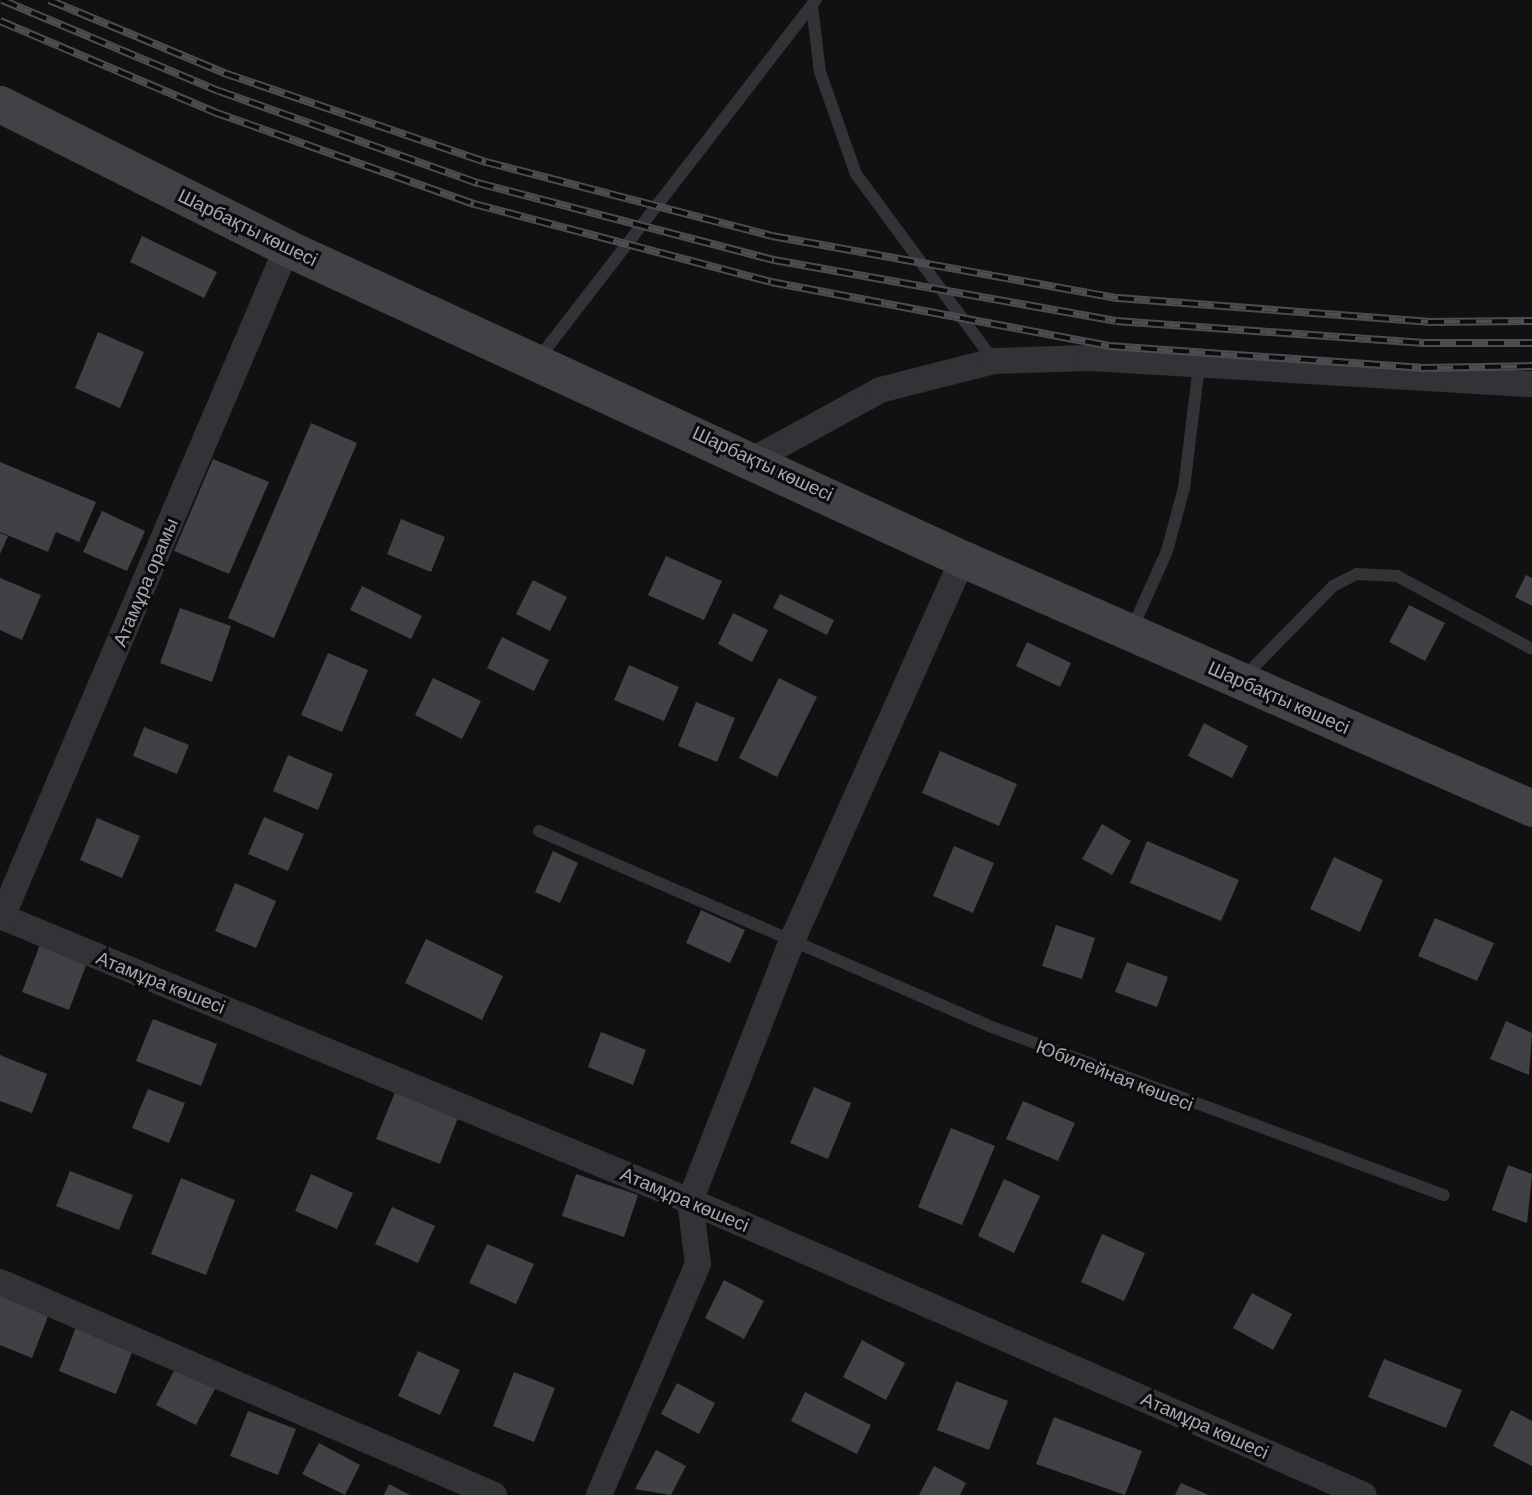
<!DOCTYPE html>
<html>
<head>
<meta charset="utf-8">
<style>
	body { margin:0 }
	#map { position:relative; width:1532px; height:1495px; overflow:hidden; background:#111112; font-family:Barlow,sans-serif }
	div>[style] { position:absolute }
	.building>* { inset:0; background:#404145 }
	.lane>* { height:12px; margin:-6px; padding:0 6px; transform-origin:6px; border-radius:6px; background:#323336 }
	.street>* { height:26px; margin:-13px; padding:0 13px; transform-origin:13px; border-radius:13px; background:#323336 }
	.secondary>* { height:37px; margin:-18.5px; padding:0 18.5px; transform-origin:18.5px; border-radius:18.5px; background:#404246 }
	.rail>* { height:8px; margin-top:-4px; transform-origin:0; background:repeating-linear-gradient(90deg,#0c0c0d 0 16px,#4b4d51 0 32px); box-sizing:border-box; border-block:2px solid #4b4d51 }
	span { translate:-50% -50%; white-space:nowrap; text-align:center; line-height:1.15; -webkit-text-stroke:6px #0c0c0d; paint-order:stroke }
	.street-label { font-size:19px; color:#a3a8b1 }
</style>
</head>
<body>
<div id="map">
	<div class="building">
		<i style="clip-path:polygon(142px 236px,217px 272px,204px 298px,130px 262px)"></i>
		<i style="clip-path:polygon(98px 332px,144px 352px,120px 408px,75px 388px)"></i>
		<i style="clip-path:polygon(311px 423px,357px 443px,274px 638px,228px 618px)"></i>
		<i style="clip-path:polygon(213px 459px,269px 482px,229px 574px,174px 551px)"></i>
		<i style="clip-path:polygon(0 462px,96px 502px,79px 542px,56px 532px,48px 552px,0 532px)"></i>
		<i style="clip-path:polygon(102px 511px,145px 531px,127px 571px,83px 552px)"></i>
		<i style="clip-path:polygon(401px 519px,445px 537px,431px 572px,387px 554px)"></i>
		<i style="clip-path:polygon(0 533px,8px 536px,0 554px)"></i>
		<i style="clip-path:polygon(666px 556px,722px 581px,704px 620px,648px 595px)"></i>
		<i style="clip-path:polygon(1526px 575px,1532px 578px,1532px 606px,1515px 597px)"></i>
		<i style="clip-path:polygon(0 578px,41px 595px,22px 640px,0 630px)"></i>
		<i style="clip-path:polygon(533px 580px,567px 597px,550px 631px,516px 614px)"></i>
		<i style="clip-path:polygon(362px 586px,422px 616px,411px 639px,350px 610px)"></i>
		<i style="clip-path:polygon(780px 594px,834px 620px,827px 635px,773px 608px)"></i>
		<i style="clip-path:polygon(1409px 605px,1445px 623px,1425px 661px,1389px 642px)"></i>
		<i style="clip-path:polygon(180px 608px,231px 626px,212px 682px,160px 663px)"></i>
		<i style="clip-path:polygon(733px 613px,768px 630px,752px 662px,718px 644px)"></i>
		<i style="clip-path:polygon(502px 637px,549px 660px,534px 691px,487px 668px)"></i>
		<i style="clip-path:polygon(1027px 642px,1071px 663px,1060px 687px,1016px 666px)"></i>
		<i style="clip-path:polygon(328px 653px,368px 670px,342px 732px,301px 715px)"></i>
		<i style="clip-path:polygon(629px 665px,679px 687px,664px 721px,614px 700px)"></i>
		<i style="clip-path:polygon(433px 678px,481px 701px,462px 739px,415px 715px)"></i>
		<i style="clip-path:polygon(779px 678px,817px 697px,777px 777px,739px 758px)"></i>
		<i style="clip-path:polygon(696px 702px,735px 718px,717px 762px,678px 746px)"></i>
		<i style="clip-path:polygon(1204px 723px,1248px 746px,1232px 778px,1188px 756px)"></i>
		<i style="clip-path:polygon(144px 727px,189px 745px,177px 774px,133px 756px)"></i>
		<i style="clip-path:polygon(940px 751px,1017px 784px,999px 826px,922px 793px)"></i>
		<i style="clip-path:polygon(288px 755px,333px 774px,318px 810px,273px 791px)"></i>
		<i style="clip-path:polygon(264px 817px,304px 834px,288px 871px,248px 854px)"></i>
		<i style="clip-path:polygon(97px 818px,140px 836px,122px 878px,80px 860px)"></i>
		<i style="clip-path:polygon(1102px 824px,1131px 841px,1112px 875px,1082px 859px)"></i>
		<i style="clip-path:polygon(1147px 841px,1239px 880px,1221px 921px,1130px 883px)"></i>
		<i style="clip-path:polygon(954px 846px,994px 863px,973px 913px,933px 896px)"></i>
		<i style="clip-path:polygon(553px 851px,578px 863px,560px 903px,535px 892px)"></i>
		<i style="clip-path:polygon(1334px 857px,1383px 880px,1360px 932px,1310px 909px)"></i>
		<i style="clip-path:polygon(235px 883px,276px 901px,256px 948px,215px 931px)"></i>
		<i style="clip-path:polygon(701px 910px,745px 930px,730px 963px,686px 943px)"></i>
		<i style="clip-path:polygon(1435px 918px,1494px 943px,1477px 981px,1418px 956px)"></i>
		<i style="clip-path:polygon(1056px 925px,1095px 938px,1082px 979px,1042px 966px)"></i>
		<i style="clip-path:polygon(426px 939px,503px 976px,482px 1020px,405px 983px)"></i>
		<i style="clip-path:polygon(41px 942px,88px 960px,69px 1010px,22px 992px)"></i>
		<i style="clip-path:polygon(1127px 962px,1168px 977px,1157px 1007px,1115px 992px)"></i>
		<i style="clip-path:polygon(153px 1019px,217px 1044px,201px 1086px,136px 1061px)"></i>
		<i style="clip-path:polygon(1506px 1021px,1532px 1033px,1529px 1075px,1490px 1059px)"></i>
		<i style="clip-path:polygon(601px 1032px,646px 1050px,633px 1085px,588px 1067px)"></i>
		<i style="clip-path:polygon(0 1055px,47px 1074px,32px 1113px,0 1101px)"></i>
		<i style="clip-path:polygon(398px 1085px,461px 1110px,440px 1164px,376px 1139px)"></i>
		<i style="clip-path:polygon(814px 1087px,851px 1103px,828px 1159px,790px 1143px)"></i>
		<i style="clip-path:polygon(148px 1089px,185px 1103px,169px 1143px,132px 1128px)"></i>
		<i style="clip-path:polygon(1023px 1101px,1075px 1123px,1058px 1161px,1006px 1139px)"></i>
		<i style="clip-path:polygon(951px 1128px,995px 1146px,962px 1225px,918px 1207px)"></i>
		<i style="clip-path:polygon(1508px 1165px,1532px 1174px,1527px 1223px,1492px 1210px)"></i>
		<i style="clip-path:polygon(70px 1171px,133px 1195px,119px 1230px,56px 1206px)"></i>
		<i style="clip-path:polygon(311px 1174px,353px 1193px,337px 1229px,295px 1211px)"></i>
		<i style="clip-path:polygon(576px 1174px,638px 1195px,624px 1237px,562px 1216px)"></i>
		<i style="clip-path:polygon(181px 1178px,235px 1200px,206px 1275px,151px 1254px)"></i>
		<i style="clip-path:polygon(1004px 1179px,1040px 1196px,1014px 1253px,978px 1236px)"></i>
		<i style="clip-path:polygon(392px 1207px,435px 1226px,418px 1263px,375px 1244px)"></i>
		<i style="clip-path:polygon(1102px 1234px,1145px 1253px,1124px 1301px,1081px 1282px)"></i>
		<i style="clip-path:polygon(487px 1244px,534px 1264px,516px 1304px,469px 1283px)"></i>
		<i style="clip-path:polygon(724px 1280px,764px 1301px,744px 1339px,705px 1318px)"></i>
		<i style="clip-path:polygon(0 1292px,50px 1311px,32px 1358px,0 1345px)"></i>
		<i style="clip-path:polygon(1252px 1293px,1292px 1314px,1273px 1350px,1233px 1328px)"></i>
		<i style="clip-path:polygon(76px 1327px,133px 1350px,116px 1394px,59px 1371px)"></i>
		<i style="clip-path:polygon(862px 1340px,905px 1363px,886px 1400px,843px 1377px)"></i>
		<i style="clip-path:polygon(418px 1351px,460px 1370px,440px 1415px,398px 1396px)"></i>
		<i style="clip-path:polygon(1384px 1359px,1462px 1390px,1446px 1428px,1368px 1397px)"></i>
		<i style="clip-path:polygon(176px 1367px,216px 1387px,196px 1425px,156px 1405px)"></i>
		<i style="clip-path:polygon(514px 1372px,555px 1388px,534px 1442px,493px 1426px)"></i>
		<i style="clip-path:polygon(956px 1381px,1008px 1401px,989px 1450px,937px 1430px)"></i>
		<i style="clip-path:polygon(677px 1383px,715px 1403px,699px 1434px,661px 1414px)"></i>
		<i style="clip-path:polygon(805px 1392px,871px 1425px,857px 1454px,791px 1421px)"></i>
		<i style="clip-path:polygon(1511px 1410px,1532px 1421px,1532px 1466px,1493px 1446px)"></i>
		<i style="clip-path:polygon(248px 1411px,296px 1429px,278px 1475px,230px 1456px)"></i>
		<i style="clip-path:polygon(1054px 1417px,1142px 1451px,1125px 1495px,1036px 1464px)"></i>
		<i style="clip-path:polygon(319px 1443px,360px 1465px,345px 1495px,302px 1474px)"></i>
		<i style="clip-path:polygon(656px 1450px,686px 1466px,671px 1495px,635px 1489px)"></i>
		<i style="clip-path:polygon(934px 1466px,966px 1483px,960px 1495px,919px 1495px)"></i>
		<i style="clip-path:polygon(1181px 1483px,1209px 1495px,1175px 1495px)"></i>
		<i style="clip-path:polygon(389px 1484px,410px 1495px,384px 1495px)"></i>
	</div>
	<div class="lane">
		<i style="left:812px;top:6px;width:66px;rotate:83.1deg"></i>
		<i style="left:820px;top:72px;width:108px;rotate:70.6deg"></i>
		<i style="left:856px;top:174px;width:232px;rotate:53.6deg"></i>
		<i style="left:539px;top:358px;width:453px;rotate:-52.3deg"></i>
		<i style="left:1132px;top:629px;width:85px;rotate:-65.8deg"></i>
		<i style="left:1167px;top:551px;width:65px;rotate:-74.9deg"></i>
		<i style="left:1184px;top:488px;width:123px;rotate:-83deg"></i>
		<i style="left:1243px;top:678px;width:129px;rotate:-45.6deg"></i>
		<i style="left:1333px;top:586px;width:27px;rotate:-27deg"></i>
		<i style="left:1357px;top:574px;width:40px;rotate:2.9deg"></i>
		<i style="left:1397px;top:576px;width:153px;rotate:28.4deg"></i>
		<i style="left:539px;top:831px;width:494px;rotate:23.4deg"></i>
		<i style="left:992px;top:1027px;width:482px;rotate:20.4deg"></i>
	</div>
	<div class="street">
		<i style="left:756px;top:458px;width:141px;rotate:-28.7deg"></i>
		<i style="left:880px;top:390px;width:118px;rotate:-14.3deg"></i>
		<i style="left:994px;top:361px;width:96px;rotate:-1.8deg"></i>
		<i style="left:1090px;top:358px;width:443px;rotate:3.4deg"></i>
		<i style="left:0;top:916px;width:747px;rotate:22.44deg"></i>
		<i style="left:690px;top:1201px;width:735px;rotate:23.57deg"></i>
		<i style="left:2px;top:917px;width:727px;rotate:-66.93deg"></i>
		<i style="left:0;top:1282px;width:538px;rotate:23.32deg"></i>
		<i style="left:599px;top:1495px;width:251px;rotate:-66.8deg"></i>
		<i style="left:698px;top:1264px;width:64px;rotate:-97.2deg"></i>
		<i style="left:690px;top:1201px;width:277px;rotate:-68.6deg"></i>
		<i style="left:791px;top:943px;width:421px;rotate:-65.9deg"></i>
	</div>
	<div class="secondary">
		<i style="left:0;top:104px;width:321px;rotate:26.6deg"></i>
		<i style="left:287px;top:248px;width:744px;rotate:24.71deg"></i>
		<i style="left:963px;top:559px;width:621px;rotate:23.63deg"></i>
	</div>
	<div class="rail">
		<i style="left:2px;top:0;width:235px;rotate:22.8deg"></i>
		<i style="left:219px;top:91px;width:275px;rotate:19.6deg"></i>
		<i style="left:478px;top:183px;width:306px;rotate:14.6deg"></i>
		<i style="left:774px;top:260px;width:347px;rotate:10.1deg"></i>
		<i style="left:1116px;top:321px;width:309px;rotate:4.1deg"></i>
		<i style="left:1424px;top:343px;width:108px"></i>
		<i style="left:49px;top:0;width:190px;rotate:22.6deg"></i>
		<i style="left:224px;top:73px;width:277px;rotate:18.8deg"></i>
		<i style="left:486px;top:162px;width:295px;rotate:14.5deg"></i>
		<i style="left:772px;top:236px;width:352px;rotate:10.2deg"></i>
		<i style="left:1118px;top:298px;width:311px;rotate:4.4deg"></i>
		<i style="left:1428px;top:322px;width:104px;rotate:-0.6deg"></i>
		<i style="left:0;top:21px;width:233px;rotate:23deg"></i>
		<i style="left:214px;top:112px;width:276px;rotate:19.5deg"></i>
		<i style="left:474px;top:204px;width:307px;rotate:14.7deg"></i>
		<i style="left:771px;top:282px;width:344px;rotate:10.7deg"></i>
		<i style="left:1109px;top:346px;width:313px;rotate:4deg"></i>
		<i style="left:1421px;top:368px;width:111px;rotate:-1deg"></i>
	</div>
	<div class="street-label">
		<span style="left:248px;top:227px;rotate:26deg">Шарбақты көшесі</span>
		<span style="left:763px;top:463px;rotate:25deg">Шарбақты көшесі</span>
		<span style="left:145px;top:582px;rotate:-67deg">Атамұра орамы</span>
		<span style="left:1279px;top:697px;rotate:24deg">Шарбақты көшесі</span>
		<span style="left:161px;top:982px;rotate:22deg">Атамұра көшесі</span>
		<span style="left:1115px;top:1075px;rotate:21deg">Юбилейная көшесі</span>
		<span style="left:685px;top:1199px;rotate:23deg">Атамұра көшесі</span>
		<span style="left:1205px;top:1425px;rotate:24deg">Атамұра көшесі</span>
	</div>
</div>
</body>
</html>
